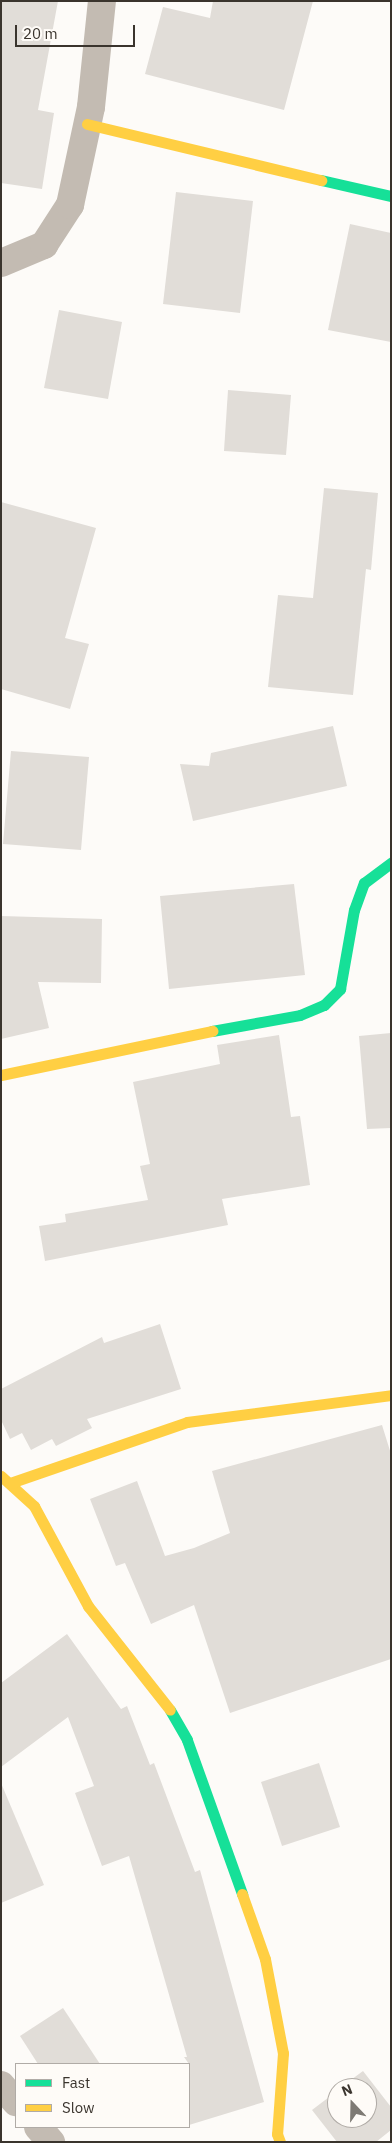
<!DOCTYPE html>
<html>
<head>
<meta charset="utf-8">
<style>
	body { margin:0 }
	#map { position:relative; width:392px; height:2143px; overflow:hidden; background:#fdfbf8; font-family:"IBM Plex Sans",sans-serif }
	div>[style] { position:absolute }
	.building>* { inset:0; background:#e1ddd8 }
	.street>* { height:28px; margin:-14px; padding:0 14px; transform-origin:14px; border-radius:14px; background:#c3bbb2 }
	.fast>* { height:11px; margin:-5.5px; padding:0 5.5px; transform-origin:5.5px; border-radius:5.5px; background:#16e098 }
	.slow>* { height:11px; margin:-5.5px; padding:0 5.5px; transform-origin:5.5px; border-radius:5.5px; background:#ffcf43 }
	span { translate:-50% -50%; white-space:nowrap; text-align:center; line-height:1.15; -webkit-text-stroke:4px #fefbf7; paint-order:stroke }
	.frame { position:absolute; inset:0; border:2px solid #3a342d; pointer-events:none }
	.legend { position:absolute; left:15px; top:2063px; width:175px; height:65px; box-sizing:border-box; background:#fefbf7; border:1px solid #b0aba6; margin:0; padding:6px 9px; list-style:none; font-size:15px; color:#3a342d }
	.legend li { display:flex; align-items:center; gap:10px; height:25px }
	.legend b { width:25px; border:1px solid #b0aba6 }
	.north { position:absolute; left:327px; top:2078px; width:50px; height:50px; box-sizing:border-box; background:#fefbf7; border:1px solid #b0aba6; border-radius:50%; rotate:339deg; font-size:14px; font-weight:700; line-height:20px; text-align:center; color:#3a342d }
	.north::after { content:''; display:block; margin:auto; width:18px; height:22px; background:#7e7a74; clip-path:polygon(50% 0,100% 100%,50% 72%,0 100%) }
	.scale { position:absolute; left:15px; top:25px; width:120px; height:22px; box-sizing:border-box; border:2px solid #3a342d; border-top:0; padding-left:6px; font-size:15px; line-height:18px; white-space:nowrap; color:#3a342d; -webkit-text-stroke:4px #fefbf7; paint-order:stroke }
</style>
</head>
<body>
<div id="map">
	<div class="building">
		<i style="clip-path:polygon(1px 1px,58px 1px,38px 110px,54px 113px,42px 189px,1px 183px)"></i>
		<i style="clip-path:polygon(213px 1px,313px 1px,284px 110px,145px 74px,163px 7px,210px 18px)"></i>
		<i style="clip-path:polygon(176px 192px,253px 201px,240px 313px,163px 304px)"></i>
		<i style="clip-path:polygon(350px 224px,391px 233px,391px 342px,328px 330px)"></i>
		<i style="clip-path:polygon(59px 310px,122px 322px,108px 399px,44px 388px)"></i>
		<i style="clip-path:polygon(228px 390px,291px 395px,286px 455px,224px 451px)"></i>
		<i style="clip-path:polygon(324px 488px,378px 493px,371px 570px,366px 569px,353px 695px,268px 687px,278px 595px,313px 598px)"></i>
		<i style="clip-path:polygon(1px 502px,96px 528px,65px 638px,89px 644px,70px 709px,1px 689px)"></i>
		<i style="clip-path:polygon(333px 726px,347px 786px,193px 821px,180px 764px,209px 766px,211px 753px)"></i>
		<i style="clip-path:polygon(11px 751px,89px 757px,81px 850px,3px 844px)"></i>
		<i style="clip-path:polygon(294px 884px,305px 975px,169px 989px,160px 896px)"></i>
		<i style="clip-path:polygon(1px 916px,102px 919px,101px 983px,38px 982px,49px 1028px,1px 1039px)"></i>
		<i style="clip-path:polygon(391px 1033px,391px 1128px,367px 1129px,359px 1036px)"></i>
		<i style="clip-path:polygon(279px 1035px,291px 1117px,300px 1116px,310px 1185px,222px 1199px,228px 1225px,45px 1261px,39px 1226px,66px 1222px,65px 1214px,148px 1200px,140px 1166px,150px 1164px,133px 1082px,220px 1064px,217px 1045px)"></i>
		<i style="clip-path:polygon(160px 1324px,181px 1389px,87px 1419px,92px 1428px,56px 1446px,52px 1439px,31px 1450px,22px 1433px,10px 1439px,1px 1420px,1px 1389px,102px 1337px,104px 1343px)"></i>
		<i style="clip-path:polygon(382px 1425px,391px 1454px,391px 1659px,230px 1713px,194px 1605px,151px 1624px,125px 1563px,116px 1566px,90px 1499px,137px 1481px,165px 1556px,194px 1548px,230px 1533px,212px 1471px)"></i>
		<i style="clip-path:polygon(67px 1634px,121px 1709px,127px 1706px,150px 1765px,154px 1763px,195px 1872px,200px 1870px,264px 2102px,189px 2125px,189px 2064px,184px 2057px,187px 2057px,129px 1856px,102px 1866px,75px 1793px,94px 1786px,68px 1717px,1px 1767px,1px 1683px)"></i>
		<i style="clip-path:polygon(319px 1763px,340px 1827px,282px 1846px,261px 1782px)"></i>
		<i style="clip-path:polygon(1px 1783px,44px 1885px,1px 1903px)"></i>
		<i style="clip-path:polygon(63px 2008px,100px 2064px,38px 2064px,20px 2036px)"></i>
		<i style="clip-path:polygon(363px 2071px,391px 2107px,391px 2130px,376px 2142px,337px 2142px,312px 2110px,337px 2091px,337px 2118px,367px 2118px,367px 2088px,340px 2088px)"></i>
	</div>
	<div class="street">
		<i style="left:1px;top:263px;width:47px;rotate:-22.7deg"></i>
		<i style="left:44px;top:245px;width:48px;rotate:-57deg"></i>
		<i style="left:70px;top:205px;width:100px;rotate:-77.9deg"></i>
		<i style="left:91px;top:107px;width:107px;rotate:-84.1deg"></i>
		<i style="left:1px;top:2085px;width:23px;rotate:49deg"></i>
		<i style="left:38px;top:2127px;width:20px;rotate:49deg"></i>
	</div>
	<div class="fast">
		<i style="left:321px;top:180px;width:72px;rotate:12.9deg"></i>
		<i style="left:212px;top:1031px;width:89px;rotate:-10.3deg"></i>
		<i style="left:300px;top:1015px;width:26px;rotate:-23deg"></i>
		<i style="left:324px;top:1005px;width:23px;rotate:-45deg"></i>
		<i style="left:340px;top:989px;width:80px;rotate:-80deg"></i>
		<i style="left:354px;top:910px;width:29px;rotate:-70deg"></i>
		<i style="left:364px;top:883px;width:34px;rotate:-37deg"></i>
		<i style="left:170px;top:1710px;width:34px;rotate:60deg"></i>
		<i style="left:187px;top:1740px;width:164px;rotate:70.3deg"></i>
	</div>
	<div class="slow">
		<i style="left:87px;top:124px;width:241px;rotate:13.5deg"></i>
		<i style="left:1px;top:1075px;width:216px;rotate:-11.8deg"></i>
		<i style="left:1px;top:1476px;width:45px;rotate:42.3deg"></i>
		<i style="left:34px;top:1506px;width:114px;rotate:61.6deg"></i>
		<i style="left:88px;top:1606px;width:132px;rotate:51.7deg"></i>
		<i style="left:10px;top:1483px;width:187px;rotate:-19deg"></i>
		<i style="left:187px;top:1422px;width:206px;rotate:-7.5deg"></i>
		<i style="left:242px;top:1894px;width:69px;rotate:70.5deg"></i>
		<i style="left:265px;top:1959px;width:96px;rotate:79.2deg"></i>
		<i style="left:283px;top:2053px;width:81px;rotate:94.2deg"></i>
		<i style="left:277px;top:2134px;width:9px;rotate:69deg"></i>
	</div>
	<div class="frame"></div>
	<ul class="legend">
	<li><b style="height:6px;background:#16e098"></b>Fast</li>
	<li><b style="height:6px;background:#ffcf43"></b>Slow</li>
	</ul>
	<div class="north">N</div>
	<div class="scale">20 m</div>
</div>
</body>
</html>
